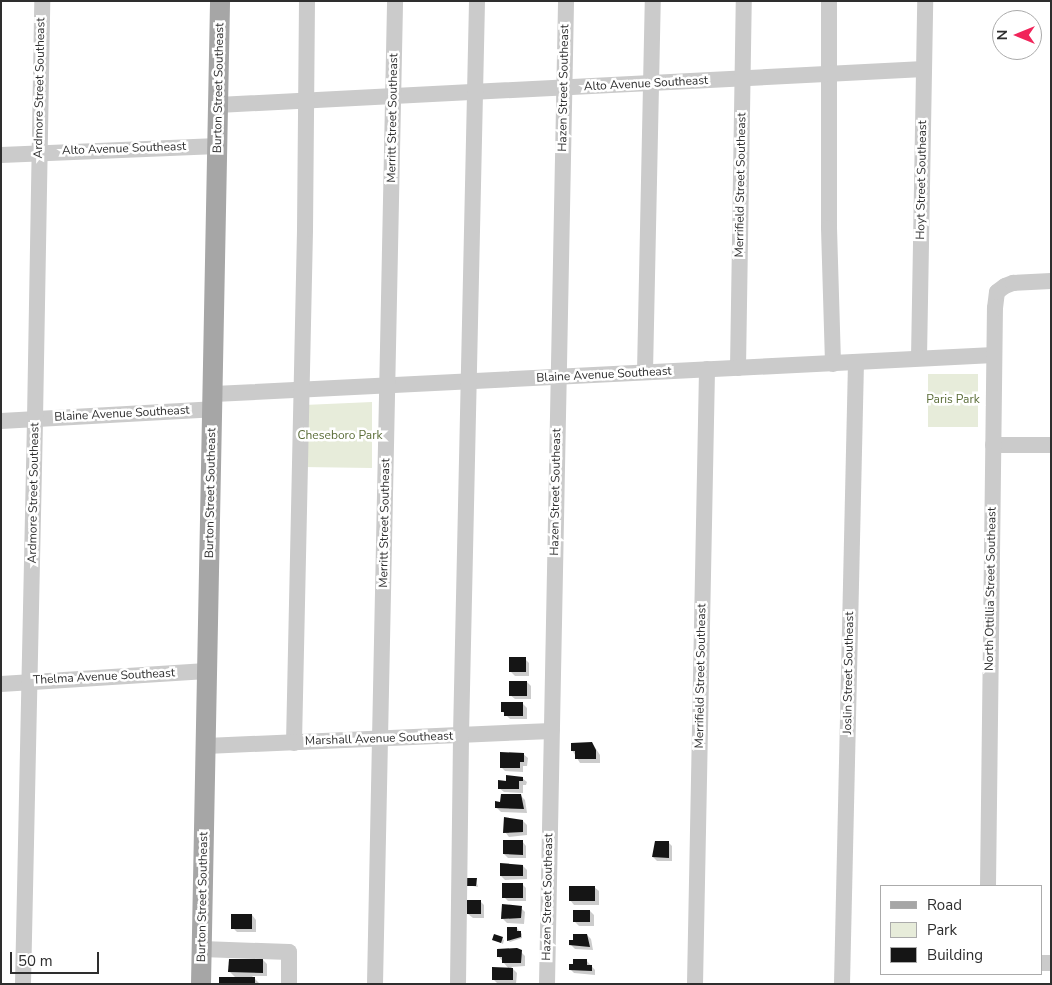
<!DOCTYPE html>
<html>
<head>
<meta charset="utf-8">
<style>
	body { margin:0 }
	#map { position:relative; width:1052px; height:985px; overflow:hidden; background:#fff; font-family:"Nunito Sans",sans-serif }
	div>[style] { position:absolute }
	.green>* { inset:0; background:#e7ecda }
	.shadow>* { inset:0; background:#0003 }
	.building>* { inset:0; background:#151515 }
	.minor>* { height:16px; margin:-8px; padding:0 8px; transform-origin:8px; border-radius:8px; background:#cbcbcb }
	.major>* { height:20px; margin:-10px; padding:0 10px; transform-origin:10px; border-radius:10px; background:#a6a6a6 }
	span { translate:-50% -50%; white-space:nowrap; text-align:center; line-height:1.15; -webkit-text-stroke:5px #fff; paint-order:stroke }
	.street-label { font-size:12px; color:#2e2e2e }
	.park-label { font-size:12px; color:#5b6d38 }
	.frame { position:absolute; inset:0; border:2px solid #2e2e2e; pointer-events:none }
	.legend { position:absolute; left:880px; top:885px; width:162px; height:90px; box-sizing:border-box; background:#fff; border:1px solid #ababab; margin:0; padding:6px 9px; list-style:none; font-size:15px; color:#2e2e2e }
	.legend li { display:flex; align-items:center; gap:10px; height:25px }
	.legend b { width:25px; border:1px solid #ababab }
	.north { position:absolute; left:992px; top:10px; width:50px; height:50px; box-sizing:border-box; background:#fff; border:1px solid #ababab; border-radius:50%; rotate:270deg; font-size:14px; font-weight:700; line-height:20px; text-align:center; color:#2e2e2e }
	.north::after { content:''; display:block; margin:auto; width:18px; height:22px; background:#f1245a; clip-path:polygon(50% 0,100% 100%,50% 72%,0 100%) }
	.scale { position:absolute; left:10px; top:952px; width:89px; height:22px; box-sizing:border-box; border:2px solid #2e2e2e; border-top:0; padding-left:6px; font-size:15px; line-height:18px; white-space:nowrap; color:#2e2e2e; -webkit-text-stroke:4px #fff; paint-order:stroke }
</style>
</head>
<body>
<div id="map">
	<div class="green">
		<i style="clip-path:polygon(928px 374px,978px 374px,978px 427px,928px 427px)"></i>
		<i style="clip-path:polygon(372px 402px,372px 468px,302px 467px,304px 405px)"></i>
	</div>
	<div class="shadow">
		<i style="clip-path:polygon(525px 659px,529px 663px,529px 676px,515px 676px,511px 672px)"></i>
		<i style="clip-path:polygon(527px 682px,531px 686px,531px 699px,515px 699px,510px 695px)"></i>
		<i style="clip-path:polygon(523px 704px,527px 708px,527px 719px,510px 719px,502px 711px)"></i>
		<i style="clip-path:polygon(592px 743px,600px 755px,600px 763px,580px 763px,572px 750px)"></i>
		<i style="clip-path:polygon(523px 754px,528px 758px,527px 766px,523px 766px,523px 772px,505px 771px,501px 767px)"></i>
		<i style="clip-path:polygon(522px 778px,527px 782px,526px 785px,523px 785px,523px 793px,504px 792px,499px 788px,507px 782px)"></i>
		<i style="clip-path:polygon(521px 796px,525px 800px,527px 813px,501px 812px,497px 808px,501px 803px)"></i>
		<i style="clip-path:polygon(523px 821px,527px 825px,527px 835px,509px 837px,505px 832px)"></i>
		<i style="clip-path:polygon(522px 841px,526px 846px,526px 858px,508px 858px,504px 854px)"></i>
		<i style="clip-path:polygon(668px 842px,672px 846px,672px 861px,657px 861px,653px 857px)"></i>
		<i style="clip-path:polygon(523px 866px,527px 870px,527px 879px,505px 880px,501px 876px)"></i>
		<i style="clip-path:polygon(476px 880px,478px 887px,467px 885px)"></i>
		<i style="clip-path:polygon(522px 884px,526px 888px,526px 901px,508px 901px,504px 897px)"></i>
		<i style="clip-path:polygon(594px 887px,599px 891px,599px 905px,574px 905px,570px 900px)"></i>
		<i style="clip-path:polygon(480px 901px,484px 905px,484px 918px,473px 918px,468px 914px)"></i>
		<i style="clip-path:polygon(521px 908px,525px 912px,524px 924px,507px 923px,503px 919px)"></i>
		<i style="clip-path:polygon(590px 911px,594px 915px,594px 926px,579px 926px,575px 922px)"></i>
		<i style="clip-path:polygon(252px 915px,256px 920px,256px 932px,237px 932px,233px 928px)"></i>
		<i style="clip-path:polygon(517px 928px,522px 934px,522px 938px,510px 942px,508px 940px)"></i>
		<i style="clip-path:polygon(494px 935px,504px 940px,503px 944px,493px 939px)"></i>
		<i style="clip-path:polygon(587px 935px,591px 939px,593px 950px,575px 949px,571px 945px)"></i>
		<i style="clip-path:polygon(521px 952px,525px 956px,525px 966px,511px 967px,517px 973px,516px 984px,497px 983px,493px 979px,509px 969px,499px 957px)"></i>
		<i style="clip-path:polygon(263px 960px,267px 964px,267px 976px,252px 976px,260px 984px,220px 984px,236px 978px,230px 972px)"></i>
		<i style="clip-path:polygon(586px 960px,595px 970px,595px 975px,574px 973px,570px 969px)"></i>
	</div>
	<div class="building">
		<i style="clip-path:polygon(509px 657px,526px 657px,526px 672px,509px 672px)"></i>
		<i style="clip-path:polygon(509px 681px,527px 681px,527px 696px,509px 696px)"></i>
		<i style="clip-path:polygon(501px 702px,523px 702px,523px 716px,504px 716px,504px 712px,501px 712px)"></i>
		<i style="clip-path:polygon(592px 742px,596px 750px,596px 759px,575px 759px,575px 751px,571px 751px,571px 743px)"></i>
		<i style="clip-path:polygon(500px 752px,524px 753px,524px 762px,520px 762px,520px 768px,500px 768px)"></i>
		<i style="clip-path:polygon(506px 775px,523px 777px,523px 781px,519px 781px,519px 789px,498px 789px,498px 780px,506px 781px)"></i>
		<i style="clip-path:polygon(501px 794px,521px 794px,524px 809px,495px 808px,495px 801px,500px 802px)"></i>
		<i style="clip-path:polygon(504px 817px,523px 820px,523px 832px,503px 833px)"></i>
		<i style="clip-path:polygon(503px 840px,523px 840px,523px 855px,503px 854px)"></i>
		<i style="clip-path:polygon(655px 841px,669px 841px,669px 858px,652px 857px)"></i>
		<i style="clip-path:polygon(500px 863px,523px 865px,523px 876px,500px 876px)"></i>
		<i style="clip-path:polygon(465px 878px,477px 878px,476px 886px,465px 886px)"></i>
		<i style="clip-path:polygon(502px 883px,523px 883px,523px 898px,502px 898px)"></i>
		<i style="clip-path:polygon(569px 886px,595px 886px,595px 901px,569px 901px)"></i>
		<i style="clip-path:polygon(467px 900px,481px 900px,481px 914px,467px 914px)"></i>
		<i style="clip-path:polygon(502px 904px,522px 906px,521px 918px,501px 919px)"></i>
		<i style="clip-path:polygon(573px 910px,590px 910px,590px 922px,573px 922px)"></i>
		<i style="clip-path:polygon(231px 914px,252px 914px,252px 929px,231px 929px)"></i>
		<i style="clip-path:polygon(507px 927px,517px 927px,517px 931px,521px 931px,521px 937px,507px 941px)"></i>
		<i style="clip-path:polygon(494px 934px,503px 937px,501px 943px,492px 940px)"></i>
		<i style="clip-path:polygon(573px 934px,587px 934px,590px 947px,569px 945px,569px 940px,573px 940px)"></i>
		<i style="clip-path:polygon(517px 948px,522px 950px,521px 963px,502px 963px,502px 957px,497px 957px,497px 949px)"></i>
		<i style="clip-path:polygon(229px 959px,263px 959px,263px 973px,228px 972px)"></i>
		<i style="clip-path:polygon(573px 959px,587px 959px,587px 965px,592px 965px,592px 971px,569px 970px,569px 964px,573px 964px)"></i>
		<i style="clip-path:polygon(492px 967px,513px 968px,513px 980px,492px 980px)"></i>
		<i style="clip-path:polygon(219px 977px,255px 977px,255px 984px,219px 984px)"></i>
	</div>
	<div class="minor">
		<i style="left:829px;top:1px;width:227px;rotate:90deg"></i>
		<i style="left:829px;top:228px;width:136px;rotate:88.3deg"></i>
		<i style="left:218px;top:105px;width:707px;rotate:-2.92deg"></i>
		<i style="left:1px;top:155px;width:217px;rotate:-2.4deg"></i>
		<i style="left:919px;top:358px;width:357px;rotate:-89deg"></i>
		<i style="left:738px;top:368px;width:367px;rotate:-89.1deg"></i>
		<i style="left:645px;top:372px;width:371px;rotate:-88.8deg"></i>
		<i style="left:214px;top:394px;width:781px;rotate:-2.86deg"></i>
		<i style="left:1px;top:421px;width:212px;rotate:-3.2deg"></i>
		<i style="left:993px;top:445px;width:58px"></i>
		<i style="left:1px;top:684px;width:206px;rotate:-3.6deg"></i>
		<i style="left:294px;top:743px;width:513px;rotate:-88.77deg"></i>
		<i style="left:305px;top:230px;width:229px;rotate:-89.5deg"></i>
		<i style="left:206px;top:746px;width:346px;rotate:-2.5deg"></i>
		<i style="left:988px;top:886px;width:578px;rotate:-89.31deg"></i>
		<i style="left:995px;top:308px;width:16px;rotate:-83deg"></i>
		<i style="left:997px;top:292px;width:10px;rotate:-37deg"></i>
		<i style="left:1005px;top:286px;width:9px;rotate:-21deg"></i>
		<i style="left:1013px;top:283px;width:38px;rotate:-3deg"></i>
		<i style="left:202px;top:949px;width:87px;rotate:2deg"></i>
		<i style="left:289px;top:952px;width:32px;rotate:90deg"></i>
		<i style="left:1041px;top:963px;width:10px"></i>
		<i style="left:23px;top:984px;width:565px;rotate:-88.78deg"></i>
		<i style="left:35px;top:419px;width:418px;rotate:-89deg"></i>
		<i style="left:375px;top:984px;width:983px;rotate:-88.83deg"></i>
		<i style="left:458px;top:984px;width:249px;rotate:-89.3deg"></i>
		<i style="left:461px;top:735px;width:734px;rotate:-88.75deg"></i>
		<i style="left:547px;top:984px;width:983px;rotate:-88.89deg"></i>
		<i style="left:695px;top:984px;width:615px;rotate:-88.88deg"></i>
		<i style="left:842px;top:984px;width:622px;rotate:-88.71deg"></i>
	</div>
	<div class="major">
		<i style="left:201px;top:984px;width:983px;rotate:-88.89deg"></i>
	</div>
	<div class="street-label">
		<span style="left:646px;top:84px;rotate:-3deg">Alto Avenue Southeast</span>
		<span style="left:40px;top:88px;rotate:-89deg">Ardmore Street Southeast</span>
		<span style="left:219px;top:88px;rotate:-89deg">Burton Street Southeast</span>
		<span style="left:564px;top:88px;rotate:-89deg">Hazen Street Southeast</span>
		<span style="left:393px;top:118px;rotate:-89deg">Merritt Street Southeast</span>
		<span style="left:124px;top:149px;rotate:-2deg">Alto Avenue Southeast</span>
		<span style="left:922px;top:180px;rotate:-89deg">Hoyt Street Southeast</span>
		<span style="left:741px;top:185px;rotate:-89deg">Merrifield Street Southeast</span>
		<span style="left:604px;top:375px;rotate:-3deg">Blaine Avenue Southeast</span>
		<span style="left:122px;top:414px;rotate:-3deg">Blaine Avenue Southeast</span>
		<span style="left:556px;top:492px;rotate:-89deg">Hazen Street Southeast</span>
		<span style="left:34px;top:493px;rotate:-89deg">Ardmore Street Southeast</span>
		<span style="left:211px;top:493px;rotate:-89deg">Burton Street Southeast</span>
		<span style="left:385px;top:523px;rotate:-89deg">Merritt Street Southeast</span>
		<span style="left:991px;top:589px;rotate:-89deg">North Ottillia Street Southeast</span>
		<span style="left:849px;top:673px;rotate:-89deg">Joslin Street Southeast</span>
		<span style="left:701px;top:676px;rotate:-89deg">Merrifield Street Southeast</span>
		<span style="left:104px;top:677px;rotate:-3deg">Thelma Avenue Southeast</span>
		<span style="left:379px;top:739px;rotate:-2deg">Marshall Avenue Southeast</span>
		<span style="left:203px;top:897px;rotate:-89deg">Burton Street Southeast</span>
		<span style="left:548px;top:897px;rotate:-89deg">Hazen Street Southeast</span>
	</div>
	<div class="park-label">
		<span style="left:953px;top:400px">Paris Park</span>
		<span style="left:340px;top:436px">Cheseboro Park</span>
	</div>
	<div class="frame"></div>
	<ul class="legend">
	<li><b style="height:6px;background:#a6a6a6"></b>Road</li>
	<li><b style="height:14px;background:#e7ecda"></b>Park</li>
	<li><b style="height:14px;background:#151515"></b>Building</li>
	</ul>
	<div class="north">N</div>
	<div class="scale">50 m</div>
</div>
</body>
</html>
